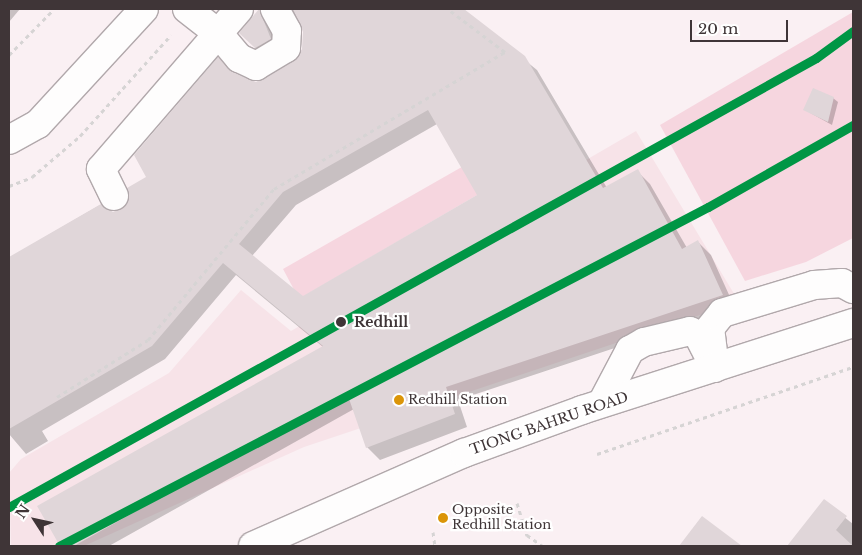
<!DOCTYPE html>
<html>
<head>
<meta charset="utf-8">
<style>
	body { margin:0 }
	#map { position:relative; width:862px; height:555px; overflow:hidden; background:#faf0f3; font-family:"Libre Baskerville",serif }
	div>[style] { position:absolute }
	.built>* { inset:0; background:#f7e3e8 }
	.green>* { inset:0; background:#f6d6df }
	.shadow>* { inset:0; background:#0003 }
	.building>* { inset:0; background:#e0d6d9 }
	.path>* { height:3px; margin-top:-1.5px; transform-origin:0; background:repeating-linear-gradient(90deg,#d6d4d4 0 4px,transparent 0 8px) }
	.roads { filter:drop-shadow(1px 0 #b1a8ab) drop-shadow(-1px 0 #b1a8ab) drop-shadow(0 1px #b1a8ab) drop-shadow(0 -1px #b1a8ab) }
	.minor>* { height:28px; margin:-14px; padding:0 14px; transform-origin:14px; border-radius:14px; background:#fefdfd }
	.major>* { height:28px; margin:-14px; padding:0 14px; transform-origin:14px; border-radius:14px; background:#fefdfd }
	.metro-1>* { height:9px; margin:-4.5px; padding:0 4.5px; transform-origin:4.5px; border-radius:4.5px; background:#009645 }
	.dots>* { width:14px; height:14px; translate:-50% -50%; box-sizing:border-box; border:2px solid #fff; border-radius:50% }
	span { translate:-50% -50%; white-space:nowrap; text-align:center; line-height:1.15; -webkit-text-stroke:4.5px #fff; paint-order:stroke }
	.bus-label { font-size:13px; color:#3f3537 }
	.left { translate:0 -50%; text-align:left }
	.stop-label { font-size:14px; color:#3f3537; font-weight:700 }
	.street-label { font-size:14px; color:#3f3537 }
	.frame { position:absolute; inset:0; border:10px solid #3f3537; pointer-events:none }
	.north { position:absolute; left:10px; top:495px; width:50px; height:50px; -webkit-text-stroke:4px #fff; paint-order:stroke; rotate:305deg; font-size:14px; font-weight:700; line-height:20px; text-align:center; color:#3f3537 }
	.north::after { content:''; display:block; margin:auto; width:18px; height:22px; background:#3f3537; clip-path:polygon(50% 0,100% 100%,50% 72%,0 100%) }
	.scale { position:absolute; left:690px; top:20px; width:98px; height:22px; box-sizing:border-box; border:2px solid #3f3537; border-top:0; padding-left:6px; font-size:15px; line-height:18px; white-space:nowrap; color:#3f3537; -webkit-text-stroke:4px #fff; paint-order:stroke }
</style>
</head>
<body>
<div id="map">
	<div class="built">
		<i style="clip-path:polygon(636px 131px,739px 302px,304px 447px,84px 546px,11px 546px,9px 473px,21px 459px,169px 373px,241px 290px,291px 331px)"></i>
	</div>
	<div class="green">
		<i style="clip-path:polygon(853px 12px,853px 238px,806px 262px,745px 281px,660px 125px)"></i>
		<i style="clip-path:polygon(467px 164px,484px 191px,299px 299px,283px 269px)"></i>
	</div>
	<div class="shadow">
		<i style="clip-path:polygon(9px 9px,20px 9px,9px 22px)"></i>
		<i style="clip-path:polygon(evenodd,291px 9px,462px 9px,537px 70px,607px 188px,637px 171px,650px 184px,687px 248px,698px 242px,711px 255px,735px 308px,458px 400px,467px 427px,380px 460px,367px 447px,354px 409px,109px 546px,61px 546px,39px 506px,323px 347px,236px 275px,165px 359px,42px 431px,48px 441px,26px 454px,9px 434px,9px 258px,100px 205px,112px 213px,122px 211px,232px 73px,256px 83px,295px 62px,303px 50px,304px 31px,291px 9px,437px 124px,479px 196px,303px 298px,252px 256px,296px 205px,437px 124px)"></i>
		<i style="clip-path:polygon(260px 11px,274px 25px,285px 49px,270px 62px,255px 48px)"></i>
		<i style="clip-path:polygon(833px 98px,838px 102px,832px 125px,805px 110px)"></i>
		<i style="clip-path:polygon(824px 501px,853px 524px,853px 546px,788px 546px)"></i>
		<i style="clip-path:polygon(702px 517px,740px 546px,680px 546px)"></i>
	</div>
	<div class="building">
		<i style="clip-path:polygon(259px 9px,271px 39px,255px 48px,239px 33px)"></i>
		<i style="clip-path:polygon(evenodd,293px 9px,464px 9px,525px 56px,603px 188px,638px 169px,682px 249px,698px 240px,723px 295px,446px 387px,455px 414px,366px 448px,347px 393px,74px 546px,60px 546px,37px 506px,323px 346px,223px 263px,152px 346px,9px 429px,9px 257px,101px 204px,113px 212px,127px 205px,127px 188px,146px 177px,134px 155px,218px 57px,232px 72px,256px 82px,294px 61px,302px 49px,303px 32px,293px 9px,428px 110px,477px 195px,303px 296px,239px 244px,283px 192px,428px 110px)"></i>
		<i style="clip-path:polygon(813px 88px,834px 97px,828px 122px,803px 110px)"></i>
		<i style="clip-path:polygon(824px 499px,847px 516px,836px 530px,853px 546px,787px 546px)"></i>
		<i style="clip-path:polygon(702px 516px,742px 546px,679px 546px)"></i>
	</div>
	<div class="path">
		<i style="left:9px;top:55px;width:64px;rotate:-45.6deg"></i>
		<i style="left:9px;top:186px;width:25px;rotate:-21deg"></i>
		<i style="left:32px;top:177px;width:63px;rotate:-40.5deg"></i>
		<i style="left:80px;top:136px;width:136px;rotate:-48deg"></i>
		<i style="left:57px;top:397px;width:107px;rotate:-32.1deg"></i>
		<i style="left:148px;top:340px;width:197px;rotate:-50.2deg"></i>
		<i style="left:274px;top:189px;width:269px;rotate:-30.7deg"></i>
		<i style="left:505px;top:52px;width:71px;rotate:-143deg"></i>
		<i style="left:597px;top:454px;width:270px;rotate:-18.8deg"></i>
		<i style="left:517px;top:503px;width:34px;rotate:73deg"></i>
		<i style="left:527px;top:535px;width:19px;rotate:35deg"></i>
		<i style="left:433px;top:532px;width:14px;rotate:82deg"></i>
	</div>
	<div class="roads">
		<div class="minor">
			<i style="left:187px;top:9px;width:39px;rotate:38deg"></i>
			<i style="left:218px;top:33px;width:33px;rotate:50deg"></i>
			<i style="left:239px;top:58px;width:19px;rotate:25deg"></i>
			<i style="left:256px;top:66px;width:35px;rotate:-31deg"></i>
			<i style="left:286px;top:48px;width:17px;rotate:-87deg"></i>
			<i style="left:287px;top:31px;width:25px;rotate:-119deg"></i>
			<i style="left:9px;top:140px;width:33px;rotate:-29deg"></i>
			<i style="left:38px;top:124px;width:156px;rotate:-47.3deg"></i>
			<i style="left:114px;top:196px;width:30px;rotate:-116deg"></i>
			<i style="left:101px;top:169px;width:211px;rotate:-49.2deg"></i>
			<i style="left:715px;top:368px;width:40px;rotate:-97.1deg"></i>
			<i style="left:710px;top:328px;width:19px;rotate:-51deg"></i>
			<i style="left:722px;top:313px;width:96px;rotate:-16.9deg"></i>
			<i style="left:814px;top:285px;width:28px;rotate:-4deg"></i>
			<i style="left:842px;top:283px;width:13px;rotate:29deg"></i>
			<i style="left:602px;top:403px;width:60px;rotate:-62.2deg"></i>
			<i style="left:630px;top:350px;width:16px;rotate:-30deg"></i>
			<i style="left:644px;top:342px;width:47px;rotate:-13.4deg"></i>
			<i style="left:690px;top:331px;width:9px;rotate:27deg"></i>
			<i style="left:698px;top:335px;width:28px;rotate:63deg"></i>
		</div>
		<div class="major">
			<i style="left:253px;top:546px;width:231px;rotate:-23.8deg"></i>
			<i style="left:464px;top:453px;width:126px;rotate:-20deg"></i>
			<i style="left:582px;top:410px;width:285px;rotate:-17.8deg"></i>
		</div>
	</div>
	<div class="metro-1">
		<i style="left:9px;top:507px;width:923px;rotate:-29.09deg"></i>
		<i style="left:816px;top:58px;width:46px;rotate:-36.1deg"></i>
		<i style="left:59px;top:546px;width:732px;rotate:-27.58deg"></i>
		<i style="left:708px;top:207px;width:167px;rotate:-29.5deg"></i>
	</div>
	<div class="dots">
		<i style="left:341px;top:322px;background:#3f3537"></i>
		<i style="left:399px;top:400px;background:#db9508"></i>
		<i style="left:443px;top:518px;background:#db9508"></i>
	</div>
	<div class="bus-label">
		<span class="left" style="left:408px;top:400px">Redhill Station</span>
		<span class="left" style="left:452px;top:518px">Opposite<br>Redhill Station</span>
	</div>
	<div class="stop-label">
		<span class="left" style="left:354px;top:322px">Redhill</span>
	</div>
	<div class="street-label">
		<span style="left:549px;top:423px;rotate:-19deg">TIONG BAHRU ROAD</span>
	</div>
	<div class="frame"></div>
	<div class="north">N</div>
	<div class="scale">20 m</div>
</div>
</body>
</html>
